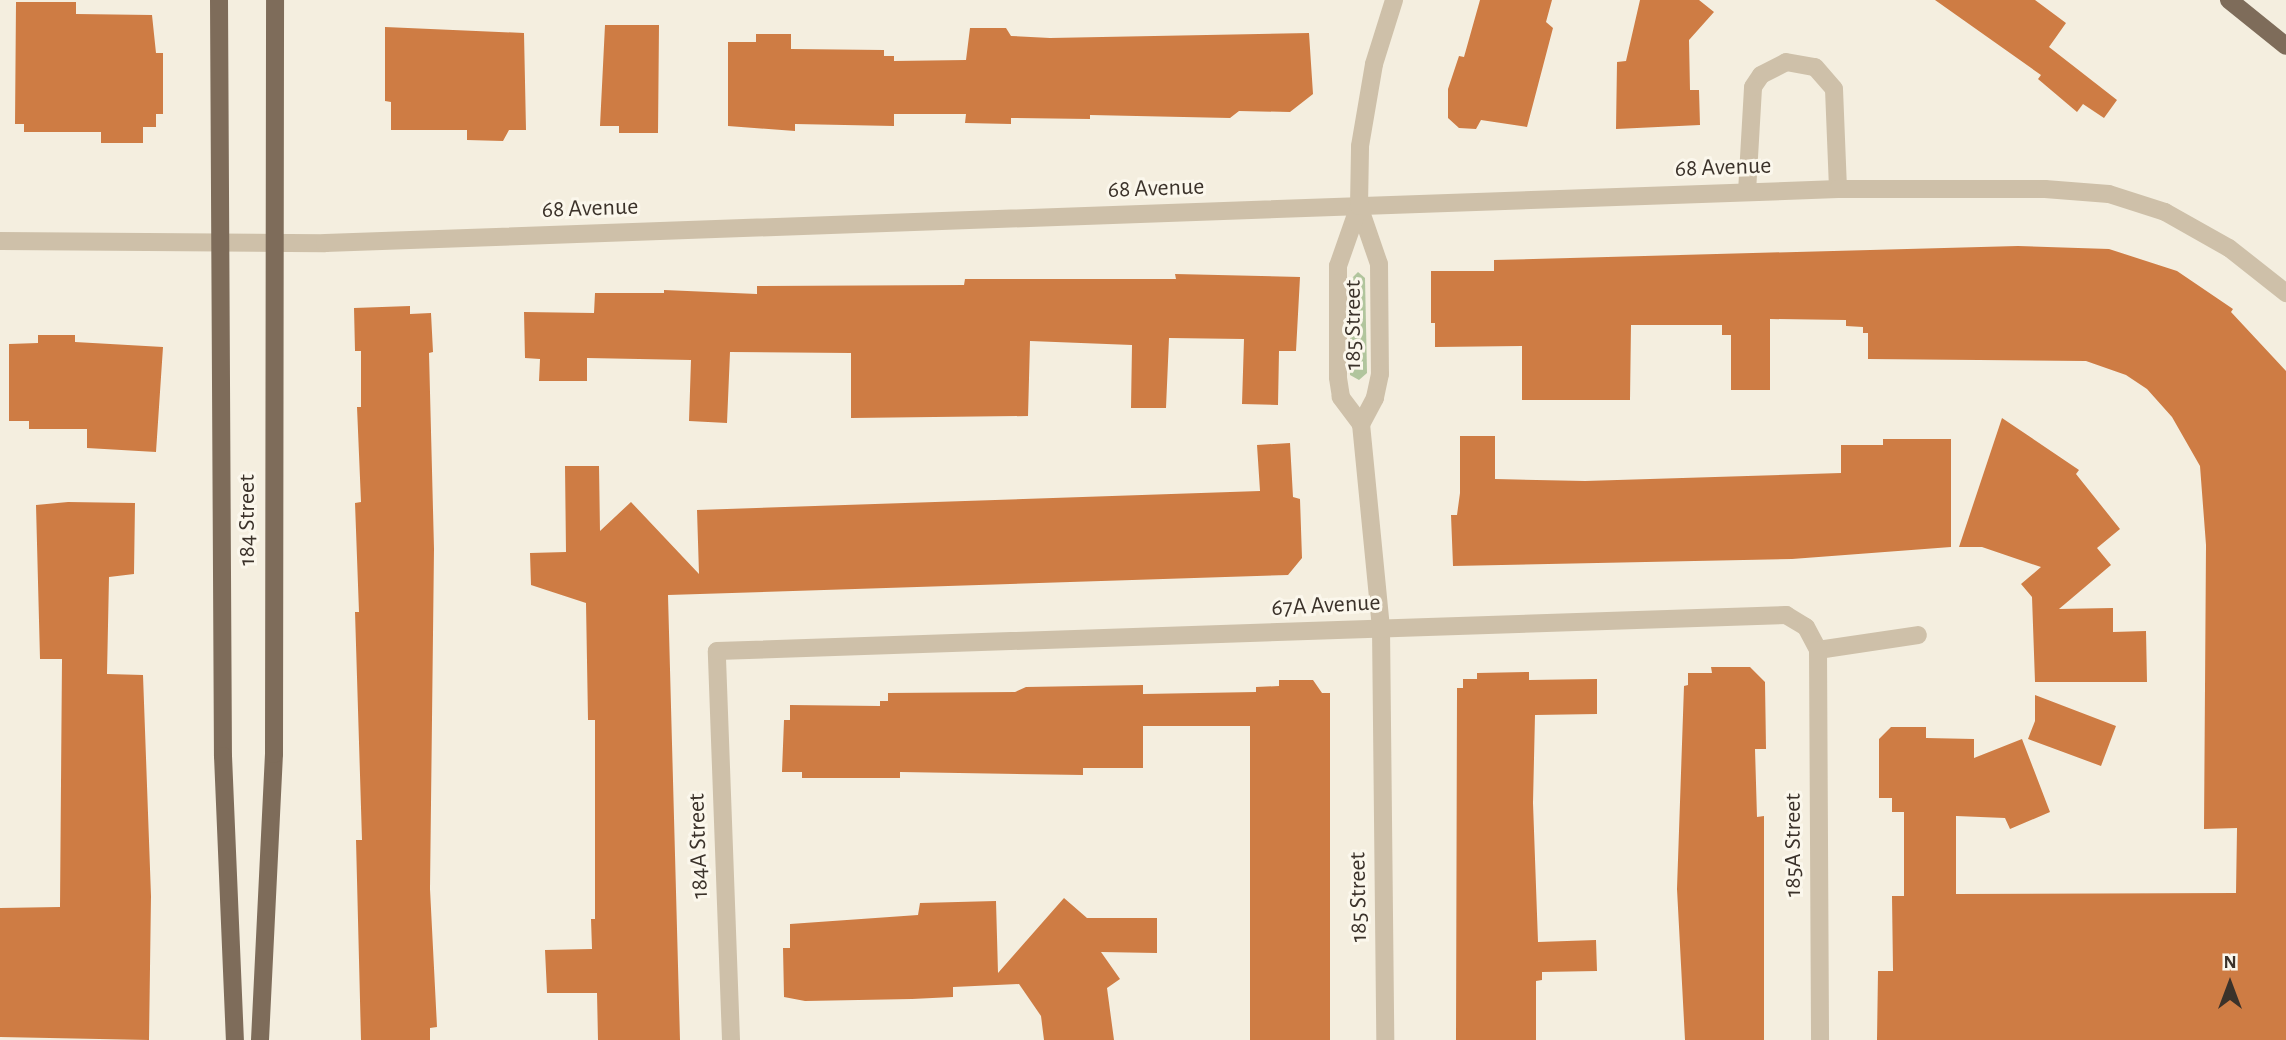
<!DOCTYPE html>
<html>
<head>
<meta charset="utf-8">
<style>
	body { margin:0 }
	#map { position:relative; width:2286px; height:1040px; overflow:hidden; background:#f4eedf; font-family:"Alegreya Sans",sans-serif }
	div>[style] { position:absolute }
	.green>* { inset:0; background:#b1c59d }
	.building>* { inset:0; background:#ce7c44 }
	.minor>* { height:18px; margin:-9px; padding:0 9px; transform-origin:9px; border-radius:9px; background:#cec0a9 }
	.major>* { height:18px; margin:-9px; padding:0 9px; transform-origin:9px; border-radius:9px; background:#7e6c5a }
	span { translate:-50% -50%; white-space:nowrap; text-align:center; line-height:1.15; -webkit-text-stroke:6px #fbf7ec; paint-order:stroke }
	.street-label { font-size:24px; color:#3b322a }
	.north { position:absolute; left:2195px; top:949px; width:70px; height:70px; -webkit-text-stroke:5px #fbf7ec; paint-order:stroke; rotate:0deg; font-size:19px; font-weight:700; line-height:28px; text-align:center; color:#3b322a }
	.north::after { content:''; display:block; margin:auto; width:24px; height:32px; background:#3b322a; clip-path:polygon(50% 0,100% 100%,50% 72%,0 100%) }
</style>
</head>
<body>
<div id="map">
	<div class="green">
		<i style="clip-path:polygon(1358px 272px,1365px 278px,1367px 373px,1359px 380px,1350px 375px,1350px 280px)"></i>
	</div>
	<div class="building">
		<i style="clip-path:polygon(1480px 0,1552px 0,1546px 22px,1553px 28px,1527px 127px,1481px 120px,1476px 129px,1459px 128px,1448px 118px,1448px 89px,1459px 56px,1464px 57px)"></i>
		<i style="clip-path:polygon(1640px 0,1699px 0,1714px 12px,1689px 40px,1690px 90px,1699px 90px,1700px 125px,1616px 129px,1617px 62px,1626px 61px)"></i>
		<i style="clip-path:polygon(1935px 0,2035px 0,2066px 23px,2049px 47px,2117px 100px,2104px 118px,2083px 104px,2077px 112px,2038px 79px,2041px 75px)"></i>
		<i style="clip-path:polygon(16px 2px,76px 2px,76px 14px,152px 15px,156px 53px,163px 53px,163px 114px,156px 114px,156px 127px,143px 127px,143px 143px,101px 143px,101px 132px,24px 132px,24px 124px,15px 124px)"></i>
		<i style="clip-path:polygon(605px 25px,659px 25px,658px 133px,619px 133px,619px 126px,600px 126px)"></i>
		<i style="clip-path:polygon(385px 27px,524px 33px,526px 130px,509px 130px,503px 141px,467px 140px,467px 130px,391px 130px,391px 102px,385px 101px)"></i>
		<i style="clip-path:polygon(970px 28px,1006px 28px,1011px 36px,1050px 38px,1309px 33px,1313px 94px,1290px 112px,1239px 111px,1230px 118px,1090px 115px,1090px 119px,1011px 118px,1011px 124px,965px 123px,966px 114px,894px 114px,894px 126px,795px 124px,795px 131px,728px 126px,728px 42px,756px 42px,756px 34px,791px 34px,791px 49px,884px 50px,884px 56px,894px 56px,894px 61px,966px 60px)"></i>
		<i style="clip-path:polygon(2018px 246px,2109px 249px,2177px 271px,2233px 309px,2231px 312px,2286px 371px,2286px 1040px,1877px 1040px,1878px 971px,1893px 971px,1892px 896px,1904px 896px,1904px 812px,1892px 812px,1892px 798px,1879px 798px,1879px 739px,1891px 727px,1926px 727px,1926px 738px,1974px 739px,1974px 758px,2022px 739px,2050px 812px,2010px 829px,2005px 818px,1956px 816px,1956px 894px,2236px 893px,2237px 828px,2204px 829px,2206px 545px,2200px 466px,2172px 417px,2147px 389px,2126px 375px,2086px 361px,1868px 359px,1868px 333px,1863px 333px,1863px 327px,1846px 326px,1846px 320px,1770px 319px,1770px 390px,1731px 390px,1731px 335px,1722px 335px,1722px 325px,1631px 325px,1630px 400px,1522px 400px,1522px 346px,1435px 347px,1435px 323px,1431px 323px,1431px 271px,1494px 271px,1494px 260px)"></i>
		<i style="clip-path:polygon(1175px 274px,1300px 277px,1296px 351px,1279px 351px,1278px 405px,1242px 404px,1244px 339px,1169px 338px,1166px 408px,1131px 408px,1132px 345px,1030px 341px,1028px 416px,851px 418px,851px 353px,730px 352px,727px 423px,689px 421px,691px 360px,587px 358px,587px 381px,539px 381px,540px 359px,525px 358px,524px 312px,594px 313px,595px 293px,664px 293px,664px 290px,757px 294px,757px 286px,964px 285px,965px 279px,1176px 279px)"></i>
		<i style="clip-path:polygon(410px 306px,410px 314px,431px 313px,433px 352px,429px 353px,434px 549px,430px 889px,437px 1027px,430px 1028px,430px 1040px,361px 1040px,356px 840px,362px 840px,355px 612px,359px 612px,355px 503px,361px 502px,357px 407px,361px 407px,361px 351px,355px 351px,354px 308px)"></i>
		<i style="clip-path:polygon(38px 335px,75px 335px,75px 342px,163px 347px,156px 452px,87px 448px,87px 429px,29px 429px,29px 421px,9px 421px,9px 344px,38px 343px)"></i>
		<i style="clip-path:polygon(2002px 418px,2079px 470px,2076px 474px,2120px 529px,2097px 548px,2111px 565px,2059px 609px,2113px 608px,2113px 632px,2146px 631px,2147px 682px,2035px 682px,2032px 597px,2021px 584px,2041px 567px,1982px 547px,1959px 547px)"></i>
		<i style="clip-path:polygon(1460px 436px,1495px 436px,1495px 479px,1585px 481px,1841px 473px,1841px 445px,1883px 445px,1883px 439px,1951px 439px,1951px 547px,1792px 559px,1453px 566px,1451px 515px,1457px 515px,1460px 493px)"></i>
		<i style="clip-path:polygon(1290px 443px,1293px 497px,1300px 499px,1302px 558px,1288px 575px,668px 595px,680px 1040px,598px 1040px,597px 993px,547px 993px,545px 950px,592px 949px,591px 919px,595px 919px,595px 720px,588px 720px,586px 603px,531px 585px,530px 553px,566px 552px,565px 466px,599px 466px,600px 531px,631px 502px,699px 574px,697px 510px,1260px 491px,1257px 445px)"></i>
		<i style="clip-path:polygon(68px 502px,135px 503px,134px 574px,109px 577px,107px 674px,143px 675px,151px 896px,149px 1040px,0 1037px,0 908px,60px 907px,62px 659px,40px 659px,36px 505px)"></i>
		<i style="clip-path:polygon(1711px 667px,1750px 667px,1765px 682px,1766px 749px,1755px 749px,1757px 817px,1764px 816px,1764px 1040px,1685px 1040px,1677px 889px,1684px 686px,1688px 685px,1688px 673px,1712px 673px)"></i>
		<i style="clip-path:polygon(1529px 672px,1529px 680px,1597px 679px,1597px 714px,1535px 715px,1533px 803px,1538px 942px,1596px 940px,1597px 971px,1542px 972px,1542px 980px,1536px 981px,1536px 1040px,1456px 1040px,1457px 688px,1463px 688px,1463px 679px,1477px 679px,1477px 673px)"></i>
		<i style="clip-path:polygon(1279px 680px,1313px 680px,1322px 693px,1330px 693px,1330px 1040px,1250px 1040px,1250px 726px,1143px 726px,1143px 768px,1083px 768px,1083px 775px,900px 772px,900px 778px,802px 778px,802px 772px,782px 772px,784px 720px,790px 720px,790px 705px,880px 706px,880px 701px,888px 701px,888px 693px,1015px 692px,1026px 687px,1143px 685px,1143px 694px,1256px 692px,1256px 687px,1279px 686px)"></i>
		<i style="clip-path:polygon(2035px 695px,2116px 726px,2101px 766px,2028px 739px,2035px 721px)"></i>
		<i style="clip-path:polygon(1064px 898px,1087px 918px,1157px 918px,1157px 953px,1101px 952px,1120px 979px,1107px 988px,1114px 1040px,1044px 1040px,1041px 1016px,1019px 984px,953px 987px,953px 997px,912px 999px,805px 1001px,784px 997px,783px 948px,790px 948px,790px 924px,918px 915px,920px 903px,996px 901px,998px 973px)"></i>
	</div>
	<div class="minor">
		<i style="left:1747px;top:192px;width:105px;rotate:-86.7deg"></i>
		<i style="left:1753px;top:87px;width:14px;rotate:-56deg"></i>
		<i style="left:1761px;top:75px;width:28px;rotate:-27deg"></i>
		<i style="left:1786px;top:62px;width:29px;rotate:10deg"></i>
		<i style="left:1815px;top:67px;width:29px;rotate:49deg"></i>
		<i style="left:1834px;top:89px;width:100px;rotate:87.7deg"></i>
		<i style="left:1359px;top:206px;width:61px;rotate:71deg"></i>
		<i style="left:1379px;top:264px;width:110px;rotate:89.5deg"></i>
		<i style="left:1380px;top:374px;width:25px;rotate:102deg"></i>
		<i style="left:1375px;top:398px;width:30px;rotate:118deg"></i>
		<i style="left:0;top:241px;width:325px;rotate:0.4deg"></i>
		<i style="left:325px;top:243px;width:1514px;rotate:-2.04deg"></i>
		<i style="left:1838px;top:189px;width:207px"></i>
		<i style="left:2045px;top:189px;width:64px;rotate:4.5deg"></i>
		<i style="left:2109px;top:194px;width:59px;rotate:17.8deg"></i>
		<i style="left:2165px;top:212px;width:73px;rotate:29.4deg"></i>
		<i style="left:2229px;top:248px;width:73px;rotate:38.3deg"></i>
		<i style="left:1361px;top:424px;width:205px;rotate:84.4deg"></i>
		<i style="left:1381px;top:628px;width:412px;rotate:89.4deg"></i>
		<i style="left:1361px;top:424px;width:34px;rotate:-127deg"></i>
		<i style="left:1341px;top:397px;width:20px;rotate:-99deg"></i>
		<i style="left:1338px;top:377px;width:111px;rotate:-90deg"></i>
		<i style="left:1338px;top:266px;width:64px;rotate:-70.7deg"></i>
		<i style="left:1359px;top:206px;width:60px;rotate:-89deg"></i>
		<i style="left:1360px;top:146px;width:83px;rotate:-80.3deg"></i>
		<i style="left:1374px;top:64px;width:67px;rotate:-72.6deg"></i>
		<i style="left:1818px;top:650px;width:101px;rotate:-8.5deg"></i>
		<i style="left:731px;top:1040px;width:389px;rotate:-92.1deg"></i>
		<i style="left:717px;top:651px;width:1070px;rotate:-1.93deg"></i>
		<i style="left:1786px;top:615px;width:23px;rotate:31deg"></i>
		<i style="left:1806px;top:627px;width:26px;rotate:62deg"></i>
		<i style="left:1818px;top:650px;width:390px;rotate:89.7deg"></i>
	</div>
	<div class="major">
		<i style="left:219px;top:0;width:756px;rotate:89.7deg"></i>
		<i style="left:223px;top:756px;width:284px;rotate:87.6deg"></i>
		<i style="left:2229px;top:0;width:73px;rotate:38.9deg"></i>
		<i style="left:260px;top:1040px;width:286px;rotate:-87.2deg"></i>
		<i style="left:274px;top:754px;width:754px;rotate:-89.92deg"></i>
	</div>
	<div class="street-label">
		<span style="left:1723px;top:168px;rotate:-2deg">68 Avenue</span>
		<span style="left:1156px;top:189px;rotate:-2deg">68 Avenue</span>
		<span style="left:590px;top:209px;rotate:-2deg">68 Avenue</span>
		<span style="left:1354px;top:325px;rotate:-90deg">185 Street</span>
		<span style="left:248px;top:520px;rotate:-90deg">184 Street</span>
		<span style="left:1326px;top:606px;rotate:-3deg">67A Avenue</span>
		<span style="left:1794px;top:845px;rotate:-90deg">185A Street</span>
		<span style="left:699px;top:846px;rotate:-92deg">184A Street</span>
		<span style="left:1359px;top:897px;rotate:-91deg">185 Street</span>
	</div>
	<div class="north">N</div>
</div>
</body>
</html>
